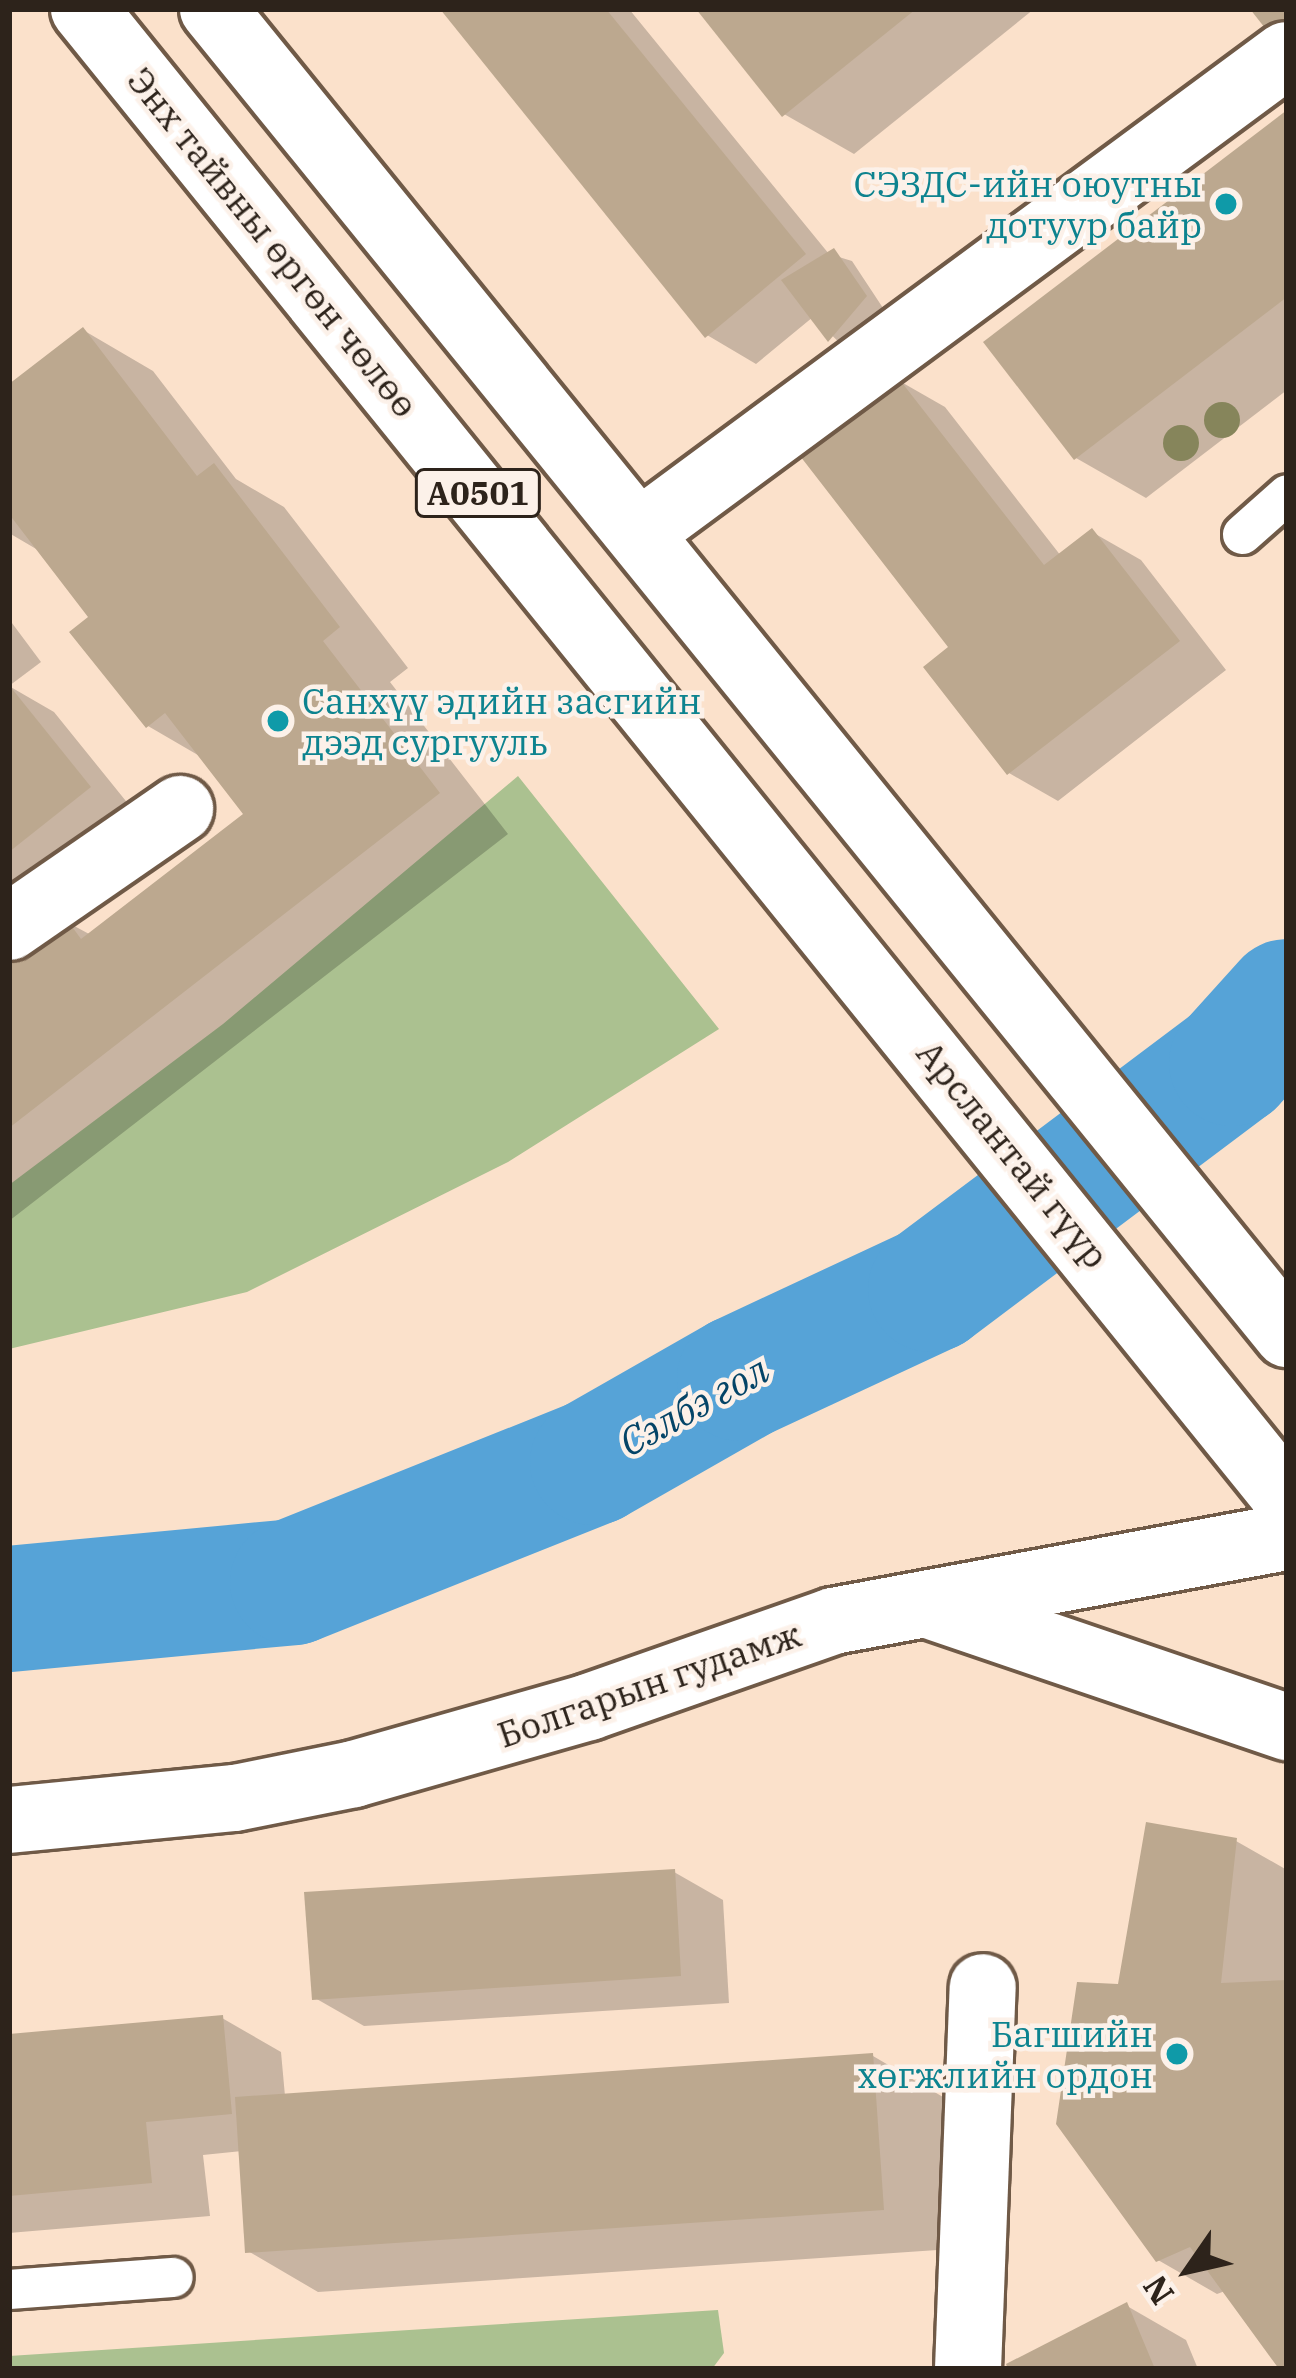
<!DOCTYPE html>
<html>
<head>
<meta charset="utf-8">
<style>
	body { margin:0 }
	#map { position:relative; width:1296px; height:2378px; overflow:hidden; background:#fbe1cb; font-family:"IBM Plex Serif",serif }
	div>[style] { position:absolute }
	.green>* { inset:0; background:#abc190 }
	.shadow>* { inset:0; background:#0003 }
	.river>* { height:126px; margin:-63px; padding:0 63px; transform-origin:63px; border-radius:63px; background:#56a3d7 }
	.building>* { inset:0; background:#bca88f }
	.roads { filter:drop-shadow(3px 0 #705a47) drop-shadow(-3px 0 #705a47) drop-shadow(0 3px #705a47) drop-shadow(0 -3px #705a47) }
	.service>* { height:39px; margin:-19.5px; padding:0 19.5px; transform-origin:19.5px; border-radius:19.5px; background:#fff }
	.minor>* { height:66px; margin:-33px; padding:0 33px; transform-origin:33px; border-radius:33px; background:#fff }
	.tertiary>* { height:66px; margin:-33px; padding:0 33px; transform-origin:33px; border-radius:33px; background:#fff }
	.trunk>* { height:66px; margin:-33px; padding:0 33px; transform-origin:33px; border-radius:33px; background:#fff }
	.trees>* { width:36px; height:36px; margin:-18px; border-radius:50%; background:#86855b }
	.dots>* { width:33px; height:33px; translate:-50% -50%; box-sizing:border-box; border:6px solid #fcf1e9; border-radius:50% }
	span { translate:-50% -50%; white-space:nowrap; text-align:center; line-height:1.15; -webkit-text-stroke:9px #fcf1e9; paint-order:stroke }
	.shield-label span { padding:3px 9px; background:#fcf1e9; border:3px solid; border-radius:9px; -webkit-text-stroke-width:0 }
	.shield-label { font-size:33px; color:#2d231b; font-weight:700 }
	.culture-label { font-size:36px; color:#0d838f }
	.right { translate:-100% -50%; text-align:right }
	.left { translate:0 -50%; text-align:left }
	.street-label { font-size:36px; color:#2d231b }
	.water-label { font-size:39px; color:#044467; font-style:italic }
	.frame { position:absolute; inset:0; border:12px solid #2d231b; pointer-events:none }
	.north { position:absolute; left:1128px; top:2210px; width:120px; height:120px; -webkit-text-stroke:9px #fcf1e9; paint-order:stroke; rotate:236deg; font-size:33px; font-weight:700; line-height:48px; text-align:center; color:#2d231b }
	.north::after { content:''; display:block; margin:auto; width:42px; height:54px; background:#2d231b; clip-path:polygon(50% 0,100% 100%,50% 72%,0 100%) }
</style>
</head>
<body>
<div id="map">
	<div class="green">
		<i style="clip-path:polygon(518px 776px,719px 1029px,508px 1162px,247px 1292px,9px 1349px,9px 1185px,223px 1024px)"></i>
		<i style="clip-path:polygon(718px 2310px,724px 2353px,712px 2369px,9px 2369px,9px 2356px)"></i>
	</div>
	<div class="shadow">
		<i style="clip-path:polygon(446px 9px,629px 9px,829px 254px,852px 261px,883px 308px,847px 350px,813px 317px,756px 364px,707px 335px)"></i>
		<i style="clip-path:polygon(700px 9px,1034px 9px,854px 154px,784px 114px)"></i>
		<i style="clip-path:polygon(1287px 114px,1287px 390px,1146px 498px,1076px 458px)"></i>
		<i style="clip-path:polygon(83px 330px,153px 371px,236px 479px,284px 507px,408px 668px,390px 682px,508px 834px,9px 1221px,9px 964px,65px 921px,91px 935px,247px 814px,203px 758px,148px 726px,93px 617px,43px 553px,9px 533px,9px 388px)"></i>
		<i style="clip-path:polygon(896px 379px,945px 407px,1061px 556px,1092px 532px,1141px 560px,1226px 670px,1058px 801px,1009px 773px)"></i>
		<i style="clip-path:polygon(9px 619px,41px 662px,9px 686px,54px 712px,138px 816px,9px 919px)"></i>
		<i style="clip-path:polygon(1236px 1841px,1287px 1870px,1287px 2369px,1225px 2291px,1217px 2294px,1158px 2260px,1120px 1987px)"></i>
		<i style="clip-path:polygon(674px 1872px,723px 1900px,729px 2003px,364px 2026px,315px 1998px)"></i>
		<i style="clip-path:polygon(222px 2018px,281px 2052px,285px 2096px,873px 2056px,943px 2097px,952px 2249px,318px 2292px,248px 2251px,242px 2151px,203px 2155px,210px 2216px,9px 2233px,9px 2037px)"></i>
		<i style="clip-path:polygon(1127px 2306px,1186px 2340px,1198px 2369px,1011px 2369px)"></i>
	</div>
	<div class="river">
		<i style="left:9px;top:1609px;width:285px;rotate:-5.4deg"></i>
		<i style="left:293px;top:1582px;width:323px;rotate:-21.8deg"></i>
		<i style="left:593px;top:1462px;width:169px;rotate:-29.7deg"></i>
		<i style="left:740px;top:1378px;width:211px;rotate:-25deg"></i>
		<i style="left:931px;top:1289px;width:376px;rotate:-36.9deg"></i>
		<i style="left:1232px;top:1063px;width:82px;rotate:-48deg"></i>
	</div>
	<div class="building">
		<i style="clip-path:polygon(440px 9px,606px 9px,806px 254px,705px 338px)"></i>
		<i style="clip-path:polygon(696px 9px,916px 9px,782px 117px)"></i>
		<i style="clip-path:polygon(1250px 9px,1287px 9px,1287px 56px)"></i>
		<i style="clip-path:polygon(1287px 110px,1287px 297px,1074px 460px,983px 342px)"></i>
		<i style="clip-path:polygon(834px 248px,867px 296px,828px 342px,781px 280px)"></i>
		<i style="clip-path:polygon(83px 327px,197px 476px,214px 463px,340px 627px,323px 641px,440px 793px,9px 1128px,9px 960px,65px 917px,81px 939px,243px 814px,165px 713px,146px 728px,69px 632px,88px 617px,9px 514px,9px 384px)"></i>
		<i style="clip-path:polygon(896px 375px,1044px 565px,1092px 528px,1180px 641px,1007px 775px,923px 667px,948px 647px,797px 452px)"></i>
		<i style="clip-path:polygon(9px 685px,91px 787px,9px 852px)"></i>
		<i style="clip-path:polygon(1146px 1822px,1237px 1838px,1221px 1983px,1287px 1980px,1287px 2369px,1279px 2369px,1190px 2247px,1156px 2262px,1056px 2124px,1077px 1982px,1118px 1984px)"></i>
		<i style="clip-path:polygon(675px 1869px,681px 1976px,312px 2000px,304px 1892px)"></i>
		<i style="clip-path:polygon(223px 2015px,232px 2114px,146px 2122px,152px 2183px,9px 2196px,9px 2034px)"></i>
		<i style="clip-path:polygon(873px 2053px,884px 2210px,245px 2253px,235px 2097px)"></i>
		<i style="clip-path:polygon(1127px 2302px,1155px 2369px,1008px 2369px,1006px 2364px)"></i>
	</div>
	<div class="roads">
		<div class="service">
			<i style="left:1242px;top:534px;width:60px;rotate:-41.6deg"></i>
			<i style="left:9px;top:2289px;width:164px;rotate:-4.2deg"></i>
		</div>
		<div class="minor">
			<i style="left:643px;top:530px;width:799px;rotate:-36.45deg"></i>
			<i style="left:9px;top:927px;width:208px;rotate:-34.6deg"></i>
			<i style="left:937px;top:1608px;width:370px;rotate:18.8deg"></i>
			<i style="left:968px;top:2369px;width:382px;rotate:-87.8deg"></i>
		</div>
		<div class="tertiary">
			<i style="left:9px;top:1820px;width:227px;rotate:-5.6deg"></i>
			<i style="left:235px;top:1798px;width:121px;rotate:-11.4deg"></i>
			<i style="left:354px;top:1774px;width:244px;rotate:-15.9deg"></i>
			<i style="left:589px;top:1707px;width:259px;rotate:-19.4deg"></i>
			<i style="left:833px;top:1621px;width:462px;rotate:-10.5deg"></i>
		</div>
		<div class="trunk">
			<i style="left:84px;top:9px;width:1915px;rotate:51.08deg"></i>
			<i style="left:213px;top:9px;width:1706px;rotate:50.97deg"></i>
		</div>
	</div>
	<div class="trees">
		<i style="left:1222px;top:420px"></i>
		<i style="left:1181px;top:443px"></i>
	</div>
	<div class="dots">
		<i style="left:1226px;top:204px;background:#0f9aa8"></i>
		<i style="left:278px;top:721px;background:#0f9aa8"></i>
		<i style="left:1177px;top:2054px;background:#0f9aa8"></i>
	</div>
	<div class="shield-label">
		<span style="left:478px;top:493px">A0501</span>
	</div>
	<div class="culture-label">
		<span class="right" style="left:1202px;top:204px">СЭЗДС-ийн оюутны<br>дотуур байр</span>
		<span class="left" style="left:302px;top:721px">Санхүү эдийн засгийн<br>дээд сургууль</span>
		<span class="right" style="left:1153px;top:2054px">Багшийн<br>хөгжлийн ордон</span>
	</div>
	<div class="street-label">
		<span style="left:273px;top:242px;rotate:51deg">Энх тайвны өргөн чөлөө</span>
		<span style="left:1013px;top:1154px;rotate:51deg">Арслантай гүүр</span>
		<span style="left:649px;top:1684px;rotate:-19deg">Болгарын гудамж</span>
	</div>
	<div class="water-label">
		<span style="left:694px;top:1406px;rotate:-29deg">Сэлбэ гол</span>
	</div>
	<div class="frame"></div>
	<div class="north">N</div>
</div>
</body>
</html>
